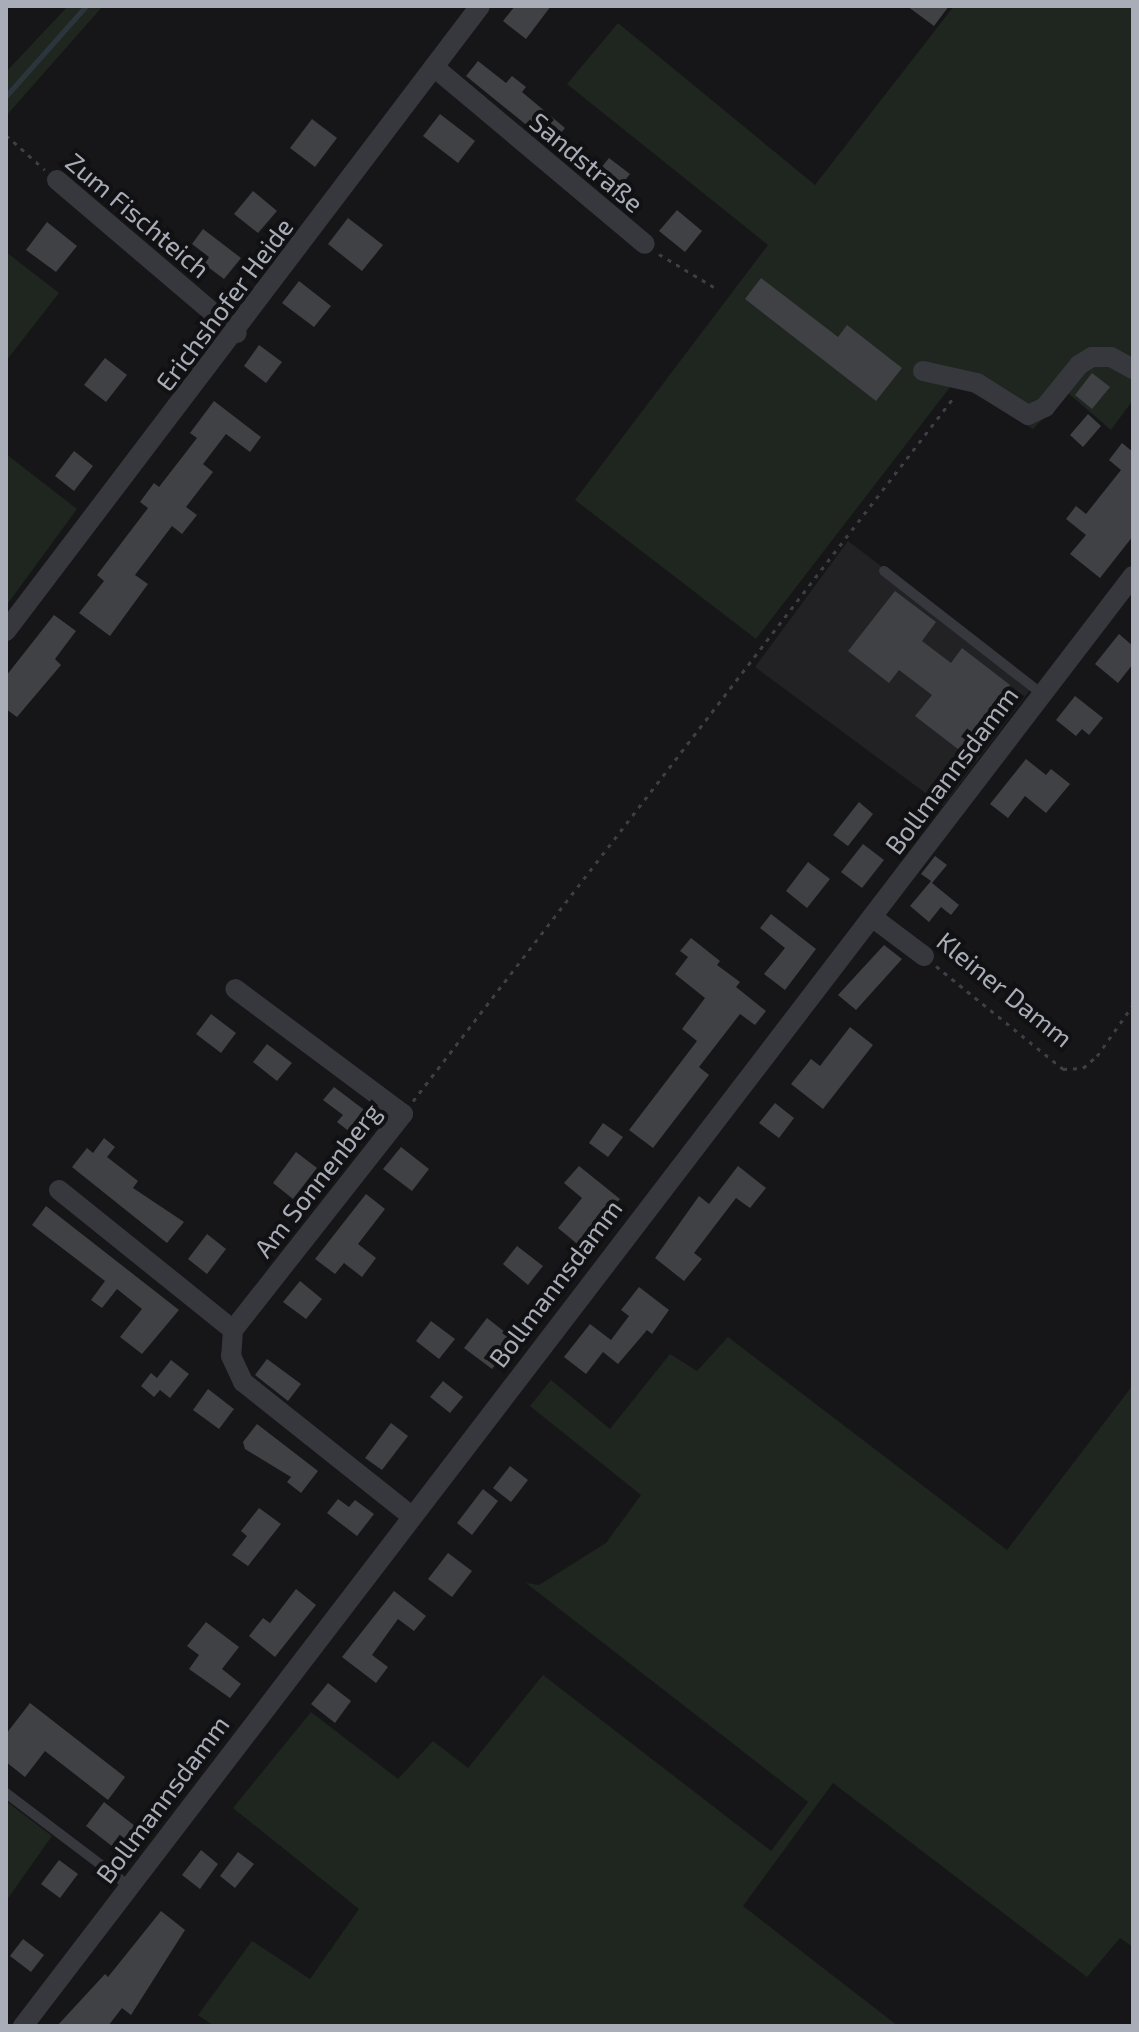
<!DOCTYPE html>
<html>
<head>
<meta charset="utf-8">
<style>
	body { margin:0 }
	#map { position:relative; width:1139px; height:2032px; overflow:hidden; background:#161618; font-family:"Exo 2",sans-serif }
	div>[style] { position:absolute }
	.built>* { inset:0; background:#222225 }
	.green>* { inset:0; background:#1e261f }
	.stream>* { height:5px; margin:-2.5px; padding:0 2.5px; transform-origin:2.5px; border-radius:2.5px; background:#2c353c }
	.building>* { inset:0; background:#404145 }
	.path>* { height:3px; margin-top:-1.5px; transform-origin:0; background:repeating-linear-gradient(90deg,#3d3f44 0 4px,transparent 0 10px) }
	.service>* { height:10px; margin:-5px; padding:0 5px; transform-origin:5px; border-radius:5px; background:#37383d }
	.minor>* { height:20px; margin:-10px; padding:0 10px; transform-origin:10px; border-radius:10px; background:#37383d }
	span { translate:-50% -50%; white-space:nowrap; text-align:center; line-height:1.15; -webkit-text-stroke:8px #111113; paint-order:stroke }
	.street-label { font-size:26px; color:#a8adb8 }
	.frame { position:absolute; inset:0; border:8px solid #a8adb8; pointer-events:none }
</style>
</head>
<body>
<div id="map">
	<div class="built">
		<i style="clip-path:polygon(848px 541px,1035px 683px,943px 806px,755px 667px)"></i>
	</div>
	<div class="green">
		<i style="clip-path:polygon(68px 6px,103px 6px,6px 116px,6px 72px)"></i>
		<i style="clip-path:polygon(954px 6px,1133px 6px,1133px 400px,1111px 430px,1068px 393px,1033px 429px,954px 382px,756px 639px,575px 500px,768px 245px,567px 84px,618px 23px,815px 185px)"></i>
		<i style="clip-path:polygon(6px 252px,59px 293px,6px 361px)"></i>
		<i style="clip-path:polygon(6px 454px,77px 509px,6px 606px)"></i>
		<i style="clip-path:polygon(728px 1337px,1007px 1550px,1133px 1385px,1133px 1947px,1120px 1938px,1087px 1977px,833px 1783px,743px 1906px,898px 2026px,214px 2026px,198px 2015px,252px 1941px,310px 1979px,359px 1909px,233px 1808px,311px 1712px,398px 1779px,433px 1741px,468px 1768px,543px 1675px,771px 1851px,808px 1802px,526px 1583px,539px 1585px,606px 1543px,641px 1495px,530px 1406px,551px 1380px,610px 1429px,670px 1354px,697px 1371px)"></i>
		<i style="clip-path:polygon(6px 1801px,52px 1836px,6px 1901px)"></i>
	</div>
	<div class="stream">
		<i style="left:6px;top:96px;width:120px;rotate:-48.4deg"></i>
	</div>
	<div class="building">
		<i style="clip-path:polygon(515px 6px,551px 6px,526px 39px,503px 21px)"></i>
		<i style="clip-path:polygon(907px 6px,949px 6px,934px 26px)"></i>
		<i style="clip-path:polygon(478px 61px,506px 83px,512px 76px,526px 87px,522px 92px,565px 128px,551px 145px,466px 76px)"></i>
		<i style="clip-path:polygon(440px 114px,475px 141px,458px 163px,423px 136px)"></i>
		<i style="clip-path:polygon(312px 119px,337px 138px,315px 167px,290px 148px)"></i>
		<i style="clip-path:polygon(609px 158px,630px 174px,614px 194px,593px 178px)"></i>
		<i style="clip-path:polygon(253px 191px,277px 211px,258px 233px,234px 214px)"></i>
		<i style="clip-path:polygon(677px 210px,702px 231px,685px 252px,659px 231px)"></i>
		<i style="clip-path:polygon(348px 218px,383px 245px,362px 271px,328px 244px)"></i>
		<i style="clip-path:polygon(47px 222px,77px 246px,56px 272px,26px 250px)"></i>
		<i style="clip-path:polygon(203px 229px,241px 258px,224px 279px,204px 264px,209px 257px,192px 244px)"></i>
		<i style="clip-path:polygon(761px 278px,838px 337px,847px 325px,902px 368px,876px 401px,745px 299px)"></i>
		<i style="clip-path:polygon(299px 281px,331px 306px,314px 327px,282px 303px)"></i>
		<i style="clip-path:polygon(259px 345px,282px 362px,266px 383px,244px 366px)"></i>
		<i style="clip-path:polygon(105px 358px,127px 375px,106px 402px,84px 385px)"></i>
		<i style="clip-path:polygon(1092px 373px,1110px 387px,1092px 409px,1075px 395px)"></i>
		<i style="clip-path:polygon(214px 401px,261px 437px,250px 452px,226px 434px,203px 464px,213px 472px,186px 507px,197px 515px,182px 534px,172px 526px,135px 575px,148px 584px,110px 636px,79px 613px,104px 581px,97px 575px,148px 508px,140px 502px,154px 483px,159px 487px,197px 438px,190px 433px)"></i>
		<i style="clip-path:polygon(1088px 414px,1101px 426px,1083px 447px,1070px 435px)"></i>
		<i style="clip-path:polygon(1122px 443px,1133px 452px,1133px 536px,1100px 578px,1070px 554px,1086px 535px,1066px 519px,1076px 506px,1086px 514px,1121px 470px,1109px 460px)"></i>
		<i style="clip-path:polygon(74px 451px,93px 466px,74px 491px,55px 476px)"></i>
		<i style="clip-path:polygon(895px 591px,936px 622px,922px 641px,951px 663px,962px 648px,1010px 685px,963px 753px,915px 716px,932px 695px,899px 670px,889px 683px,848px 651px)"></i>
		<i style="clip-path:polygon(54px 615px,76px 631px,55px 659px,61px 665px,17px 717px,6px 709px,6px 676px)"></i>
		<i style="clip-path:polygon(1119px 634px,1133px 646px,1133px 664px,1118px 683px,1095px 664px)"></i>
		<i style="clip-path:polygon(1075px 696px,1103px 718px,1089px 735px,1082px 729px,1076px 736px,1056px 720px)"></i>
		<i style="clip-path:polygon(1026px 759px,1046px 775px,1051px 769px,1070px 784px,1046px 813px,1025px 796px,1008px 818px,990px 804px)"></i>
		<i style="clip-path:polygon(859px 802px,873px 814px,848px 846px,833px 835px)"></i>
		<i style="clip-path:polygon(863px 844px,884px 860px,862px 888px,841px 872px)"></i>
		<i style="clip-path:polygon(935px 856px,947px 865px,932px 883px,959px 905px,951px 915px,941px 907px,929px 922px,910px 906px,931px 881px,921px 874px)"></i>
		<i style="clip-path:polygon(808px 862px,830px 879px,807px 908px,786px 891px)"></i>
		<i style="clip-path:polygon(771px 914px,816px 949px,785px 990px,764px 974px,785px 948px,760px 928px)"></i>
		<i style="clip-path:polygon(691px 938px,720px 961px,717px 965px,740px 982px,736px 987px,766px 1011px,755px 1025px,740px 1014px,699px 1067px,709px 1075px,653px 1148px,629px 1130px,697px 1041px,682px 1029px,705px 998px,675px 974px,688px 957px,680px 951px)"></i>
		<i style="clip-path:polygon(884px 945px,902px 959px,856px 1010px,838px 995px)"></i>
		<i style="clip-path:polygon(211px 1014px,236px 1033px,221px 1053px,196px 1034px)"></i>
		<i style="clip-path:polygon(850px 1027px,873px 1045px,823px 1109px,791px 1084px,811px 1059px,820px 1066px)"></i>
		<i style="clip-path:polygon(267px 1044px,292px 1063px,277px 1081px,253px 1062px)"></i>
		<i style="clip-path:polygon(334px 1087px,371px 1115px,355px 1136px,337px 1122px,343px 1115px,323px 1100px)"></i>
		<i style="clip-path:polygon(775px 1103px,794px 1118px,779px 1138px,759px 1123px)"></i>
		<i style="clip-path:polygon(603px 1123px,623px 1137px,608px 1157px,589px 1143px)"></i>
		<i style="clip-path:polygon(104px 1138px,115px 1147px,107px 1157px,138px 1181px,133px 1188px,184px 1222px,167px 1243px,72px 1167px,87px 1148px,93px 1153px)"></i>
		<i style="clip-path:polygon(401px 1147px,429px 1169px,412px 1191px,383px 1169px)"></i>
		<i style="clip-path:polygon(296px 1152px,317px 1168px,293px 1199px,273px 1183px)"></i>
		<i style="clip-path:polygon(579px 1166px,620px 1199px,581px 1247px,558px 1228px,582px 1198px,564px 1183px)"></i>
		<i style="clip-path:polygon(738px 1166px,766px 1188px,750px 1208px,736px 1198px,694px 1253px,702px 1259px,684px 1281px,655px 1258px,699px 1196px,709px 1204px)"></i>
		<i style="clip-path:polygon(366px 1194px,385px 1209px,358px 1244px,376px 1258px,362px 1277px,344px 1263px,335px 1274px,315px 1259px)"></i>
		<i style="clip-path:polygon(46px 1206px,179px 1310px,142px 1354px,120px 1337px,142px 1309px,117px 1289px,102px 1308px,91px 1300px,105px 1281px,32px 1225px)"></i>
		<i style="clip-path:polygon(207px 1234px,226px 1249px,207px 1274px,188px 1259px)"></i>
		<i style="clip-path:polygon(517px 1246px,543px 1266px,528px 1285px,503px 1264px)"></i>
		<i style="clip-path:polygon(300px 1281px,322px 1299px,306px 1319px,283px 1302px)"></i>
		<i style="clip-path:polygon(639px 1287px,669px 1310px,652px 1334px,647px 1330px,618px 1364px,603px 1352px,586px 1374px,564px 1357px,590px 1324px,611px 1340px,629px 1316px,621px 1310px)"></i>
		<i style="clip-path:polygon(487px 1318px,515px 1340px,492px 1369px,464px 1348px)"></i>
		<i style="clip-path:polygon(431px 1321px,455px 1339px,439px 1359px,416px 1341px)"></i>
		<i style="clip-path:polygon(267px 1359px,301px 1384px,288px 1401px,255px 1375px)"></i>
		<i style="clip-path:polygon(171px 1360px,189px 1374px,170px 1398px,160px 1390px,154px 1397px,141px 1386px,151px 1373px,157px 1378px)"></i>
		<i style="clip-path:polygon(443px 1381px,463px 1397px,450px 1413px,430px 1397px)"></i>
		<i style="clip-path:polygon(208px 1389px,234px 1409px,219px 1429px,193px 1410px)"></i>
		<i style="clip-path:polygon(391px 1423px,408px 1436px,382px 1470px,365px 1458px)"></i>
		<i style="clip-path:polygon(257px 1424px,318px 1471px,301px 1493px,287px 1482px,291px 1477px,245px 1449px,243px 1442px)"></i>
		<i style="clip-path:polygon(510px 1466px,528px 1480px,511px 1502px,493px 1488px)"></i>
		<i style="clip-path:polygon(483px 1489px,498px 1501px,472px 1535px,457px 1523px)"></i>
		<i style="clip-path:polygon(338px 1499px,349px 1507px,355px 1500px,374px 1514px,357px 1536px,327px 1513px)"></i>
		<i style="clip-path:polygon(259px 1508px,281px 1524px,248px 1566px,232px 1555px,247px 1536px,241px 1531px)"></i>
		<i style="clip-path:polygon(448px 1553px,472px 1571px,452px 1597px,428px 1579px)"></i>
		<i style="clip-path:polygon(296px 1589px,316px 1605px,275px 1657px,249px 1636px,263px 1618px,270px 1623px)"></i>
		<i style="clip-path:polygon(394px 1591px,426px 1616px,414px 1631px,398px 1619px,372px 1655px,388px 1667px,376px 1683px,342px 1657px)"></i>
		<i style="clip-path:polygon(206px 1622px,239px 1647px,222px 1669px,241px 1684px,230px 1698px,189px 1669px,199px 1655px,187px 1646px)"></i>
		<i style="clip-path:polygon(328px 1683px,351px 1701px,335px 1723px,311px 1704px)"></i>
		<i style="clip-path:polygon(30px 1703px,125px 1777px,108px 1800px,45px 1751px,25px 1777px,6px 1762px,6px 1734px)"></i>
		<i style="clip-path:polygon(104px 1802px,135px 1826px,117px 1850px,86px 1826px)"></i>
		<i style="clip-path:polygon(201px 1850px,218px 1864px,200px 1889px,182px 1875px)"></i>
		<i style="clip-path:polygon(238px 1852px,254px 1864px,235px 1888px,220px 1876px)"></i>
		<i style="clip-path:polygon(59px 1860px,78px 1874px,60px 1898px,41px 1884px)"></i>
		<i style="clip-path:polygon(161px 1911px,185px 1930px,131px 2015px,122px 2008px,108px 2026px,57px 2026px,105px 1974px,108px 1977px)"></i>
		<i style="clip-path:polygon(23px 1939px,44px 1955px,31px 1972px,10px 1956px)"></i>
	</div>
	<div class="path">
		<i style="left:6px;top:135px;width:52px;rotate:41.9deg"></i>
		<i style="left:659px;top:254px;width:64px;rotate:31deg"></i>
		<i style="left:936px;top:966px;width:164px;rotate:39deg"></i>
		<i style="left:1063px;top:1069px;width:20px;rotate:-3deg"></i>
		<i style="left:1083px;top:1068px;width:18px;rotate:-41deg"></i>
		<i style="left:1097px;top:1056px;width:62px;rotate:-54.8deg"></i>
		<i style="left:413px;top:1101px;width:888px;rotate:-52.46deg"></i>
	</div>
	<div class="service">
		<i style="left:884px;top:571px;width:200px;rotate:37.9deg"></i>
		<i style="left:6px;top:1793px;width:154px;rotate:37.1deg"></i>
	</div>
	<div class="minor">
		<i style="left:434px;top:67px;width:275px;rotate:40deg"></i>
		<i style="left:57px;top:180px;width:236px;rotate:40.4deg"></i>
		<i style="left:923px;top:371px;width:55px;rotate:12.5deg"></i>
		<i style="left:977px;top:383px;width:60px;rotate:32.1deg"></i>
		<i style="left:1028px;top:415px;width:19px;rotate:-25deg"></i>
		<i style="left:1045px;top:407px;width:54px;rotate:-51deg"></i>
		<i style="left:1079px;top:365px;width:15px;rotate:-32deg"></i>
		<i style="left:1092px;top:357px;width:19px"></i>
		<i style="left:1111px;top:357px;width:25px;rotate:29deg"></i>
		<i style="left:6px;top:631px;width:784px;rotate:-52.82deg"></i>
		<i style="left:872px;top:917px;width:65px;rotate:36.9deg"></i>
		<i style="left:59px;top:1190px;width:223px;rotate:38.8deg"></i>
		<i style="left:233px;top:1330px;width:26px;rotate:94deg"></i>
		<i style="left:231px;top:1356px;width:29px;rotate:65deg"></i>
		<i style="left:243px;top:1382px;width:213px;rotate:38.5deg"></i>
		<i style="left:233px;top:1330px;width:275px;rotate:-51.8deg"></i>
		<i style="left:403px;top:1114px;width:209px;rotate:-143.3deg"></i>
		<i style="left:23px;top:2026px;width:1826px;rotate:-52.57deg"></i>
	</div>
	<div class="street-label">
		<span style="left:587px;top:162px;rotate:40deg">Sandstraße</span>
		<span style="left:138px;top:215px;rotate:40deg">Zum Fischteich</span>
		<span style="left:224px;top:304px;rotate:-53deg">Erichshofer Heide</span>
		<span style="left:951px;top:770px;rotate:-53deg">Bollmannsdamm</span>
		<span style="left:1005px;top:989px;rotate:39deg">Kleiner Damm</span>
		<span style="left:317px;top:1180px;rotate:-52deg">Am Sonnenberg</span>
		<span style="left:555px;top:1283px;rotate:-53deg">Bollmannsdamm</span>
		<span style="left:162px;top:1799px;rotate:-53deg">Bollmannsdamm</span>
	</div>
	<div class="frame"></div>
</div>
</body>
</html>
